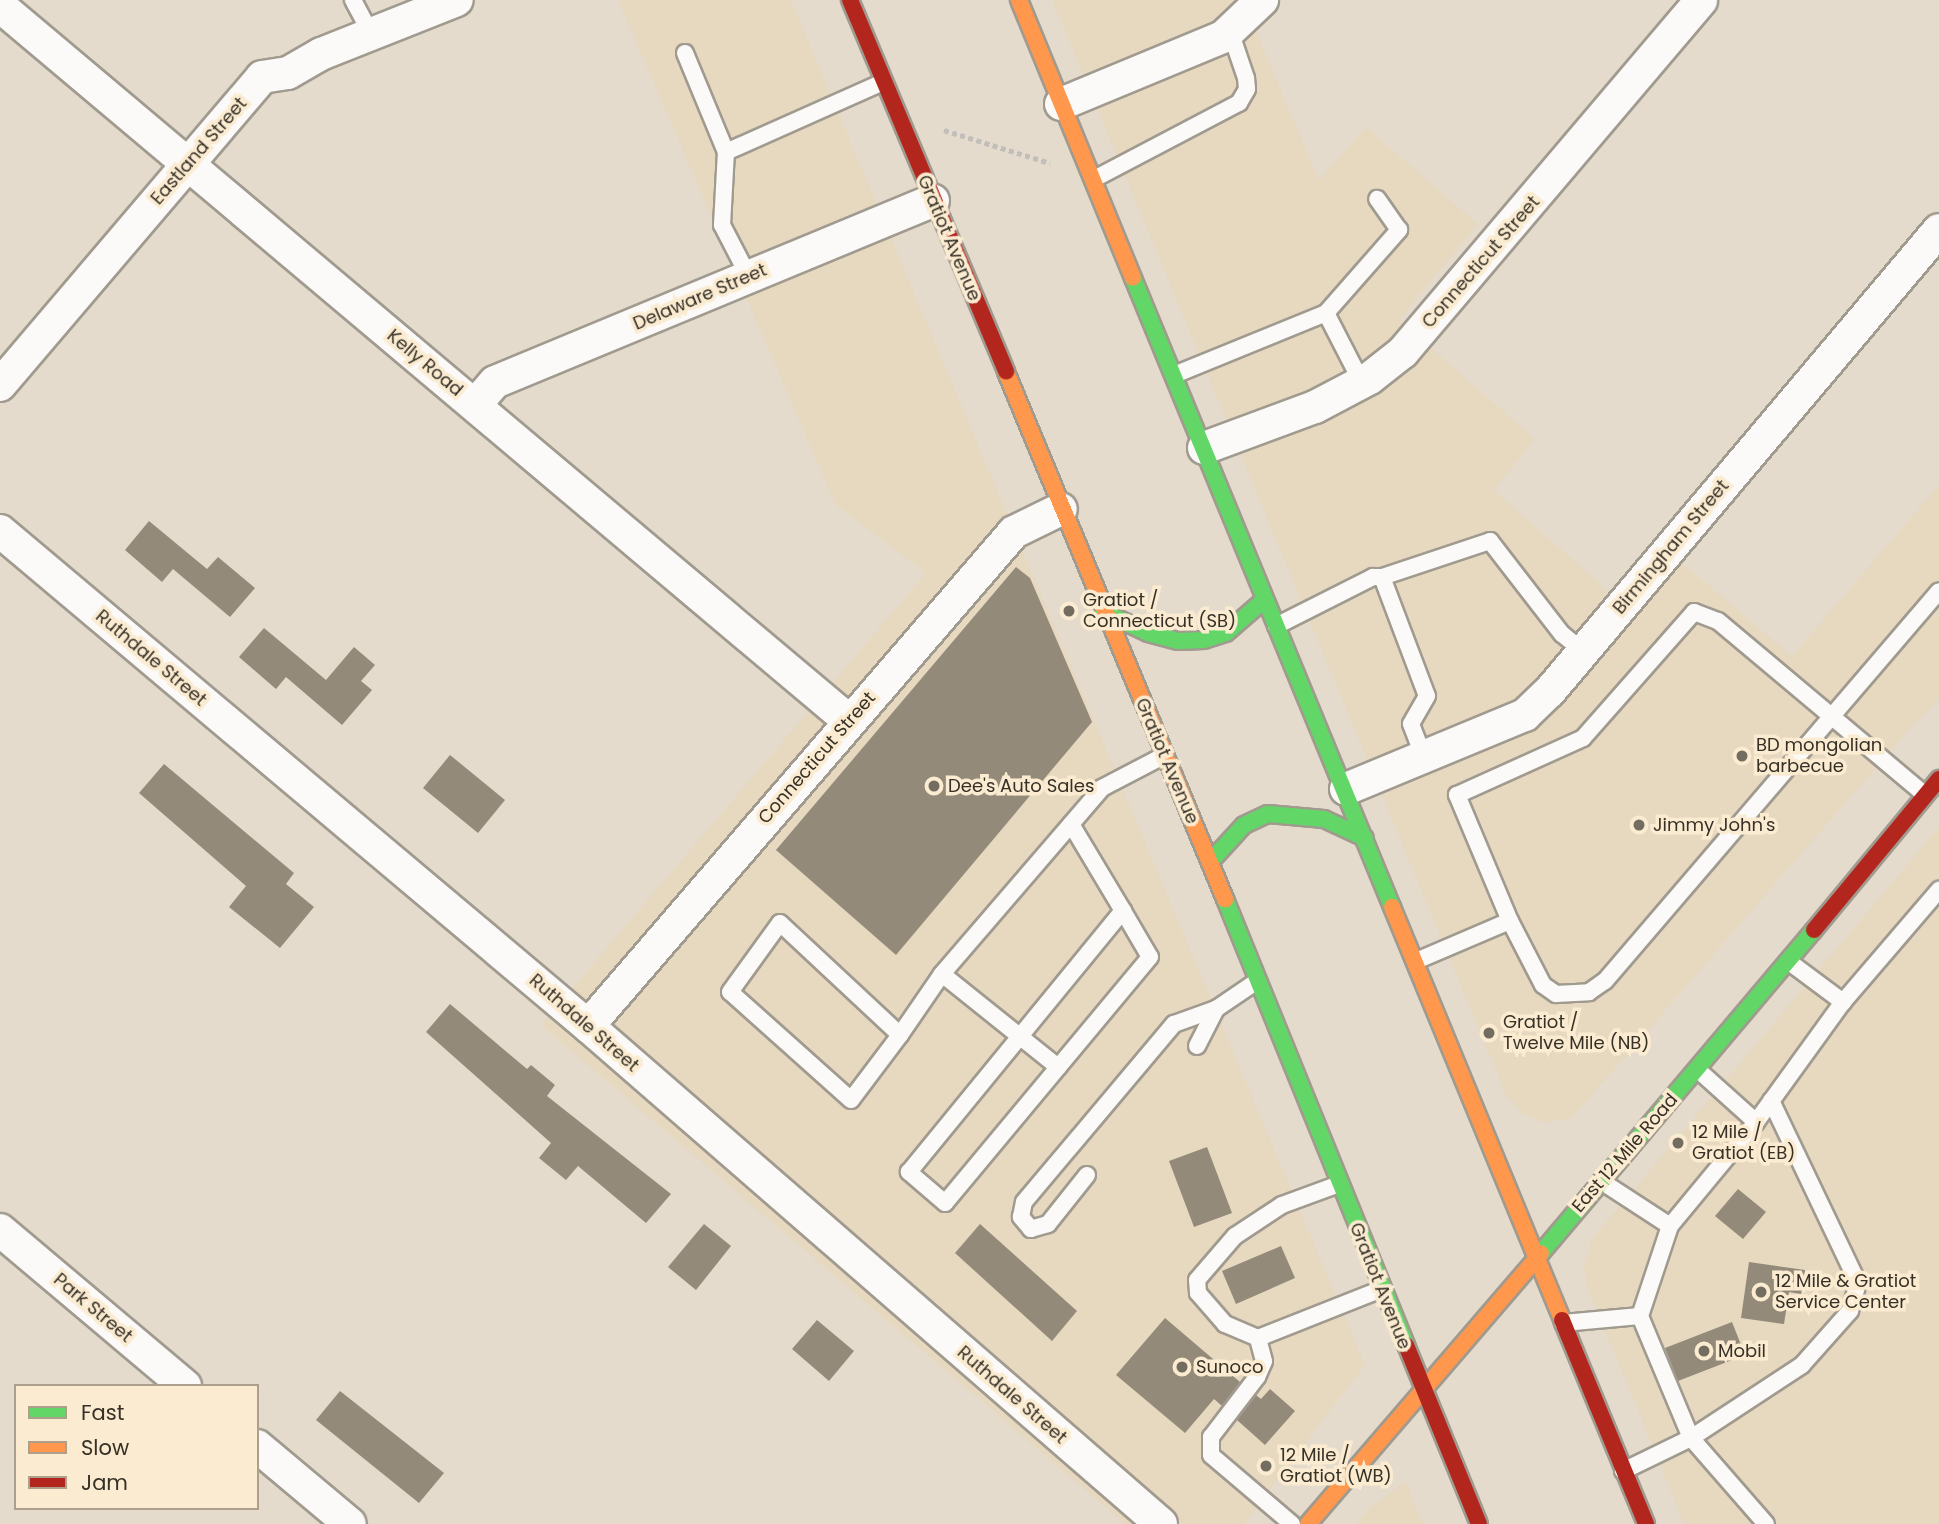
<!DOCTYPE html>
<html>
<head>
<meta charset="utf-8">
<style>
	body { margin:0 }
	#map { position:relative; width:1939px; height:1524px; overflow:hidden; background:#e4dbcd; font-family:Poppins,sans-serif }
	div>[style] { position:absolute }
	.built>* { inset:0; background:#e7d8c0 }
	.building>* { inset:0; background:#938a79 }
	.path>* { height:4.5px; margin-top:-2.25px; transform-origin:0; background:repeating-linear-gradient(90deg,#c2beba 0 5px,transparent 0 8.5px) }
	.roads { filter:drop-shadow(2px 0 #a09a8f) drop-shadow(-2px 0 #a09a8f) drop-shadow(0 2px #a09a8f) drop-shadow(0 -2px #a09a8f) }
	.lane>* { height:16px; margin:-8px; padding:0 8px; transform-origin:8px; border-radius:8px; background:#fbfaf8 }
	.street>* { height:32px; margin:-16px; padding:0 16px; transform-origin:16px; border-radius:16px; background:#fbfaf8 }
	.fast>* { height:16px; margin:-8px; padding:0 8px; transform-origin:8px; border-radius:8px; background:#63d668 }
	.slow>* { height:16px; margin:-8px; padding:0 8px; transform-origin:8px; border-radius:8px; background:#ff974d }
	.jam>* { height:16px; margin:-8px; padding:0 8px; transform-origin:8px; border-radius:8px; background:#b3261e }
	.dots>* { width:19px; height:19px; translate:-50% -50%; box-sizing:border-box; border:4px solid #faebd1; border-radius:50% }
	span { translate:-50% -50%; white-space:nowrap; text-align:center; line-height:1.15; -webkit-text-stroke:7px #faebd1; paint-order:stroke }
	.street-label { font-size:18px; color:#363026 }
	.poi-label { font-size:18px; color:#363026 }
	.left { translate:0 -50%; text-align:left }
	.legend { position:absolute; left:14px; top:1384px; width:245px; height:126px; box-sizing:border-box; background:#faebd1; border:2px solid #aca08d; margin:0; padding:9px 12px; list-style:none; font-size:21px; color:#363026 }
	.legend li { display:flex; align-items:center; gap:14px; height:35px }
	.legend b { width:35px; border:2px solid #aca08d }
</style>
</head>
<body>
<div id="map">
	<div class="built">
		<i style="clip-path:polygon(618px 0,791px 0,1365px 1365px,1244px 1524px,1125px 1524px,541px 1025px,926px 573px,835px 504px)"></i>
		<i style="clip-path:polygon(1052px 0,1243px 0,1319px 180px,1366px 127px,1478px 224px,1399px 320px,1535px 439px,1494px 490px,1634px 614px,1680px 561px,1792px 656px,1939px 485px,1939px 700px,1913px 725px,1572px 1118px,1544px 1123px,1522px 1113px,1506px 1095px)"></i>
		<i style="clip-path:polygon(1939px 827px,1939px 1524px,1684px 1524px,1586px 1284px,1584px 1264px,1591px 1240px)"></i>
		<i style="clip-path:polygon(1406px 1482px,1423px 1524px,1356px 1524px,1371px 1506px)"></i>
	</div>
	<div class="building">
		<i style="clip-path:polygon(149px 521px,207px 569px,218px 557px,255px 588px,230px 617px,173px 569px,162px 582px,125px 550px)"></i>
		<i style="clip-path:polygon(1016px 567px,1030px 578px,1092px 722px,896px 955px,776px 850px)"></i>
		<i style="clip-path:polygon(264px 628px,326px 680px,354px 647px,375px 665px,361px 681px,372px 690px,342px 725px,286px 677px,276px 689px,239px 657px)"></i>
		<i style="clip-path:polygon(450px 755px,505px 800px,478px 833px,423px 788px)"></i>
		<i style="clip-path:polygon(164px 764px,294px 873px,286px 884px,314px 907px,280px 948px,229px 907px,246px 886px,139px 793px)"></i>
		<i style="clip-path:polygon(450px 1004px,527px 1069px,531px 1065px,555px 1085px,547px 1096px,671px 1194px,646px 1223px,578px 1166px,566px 1180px,539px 1158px,551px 1143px,426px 1032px)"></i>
		<i style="clip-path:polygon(1207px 1147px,1232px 1213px,1194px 1227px,1169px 1161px)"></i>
		<i style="clip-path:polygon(1738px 1189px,1766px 1212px,1743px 1239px,1715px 1216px)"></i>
		<i style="clip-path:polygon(704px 1224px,731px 1246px,696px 1290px,668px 1267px)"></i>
		<i style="clip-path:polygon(980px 1224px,1077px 1311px,1052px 1341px,955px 1253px)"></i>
		<i style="clip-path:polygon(1281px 1246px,1295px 1278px,1236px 1304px,1222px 1271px)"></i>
		<i style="clip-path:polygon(1749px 1262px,1805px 1270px,1801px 1294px,1789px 1292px,1784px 1324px,1741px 1318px)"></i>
		<i style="clip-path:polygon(1165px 1318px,1240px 1382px,1222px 1406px,1214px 1399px,1185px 1433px,1116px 1375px)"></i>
		<i style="clip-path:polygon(817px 1320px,854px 1351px,829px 1381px,792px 1349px)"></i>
		<i style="clip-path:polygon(1732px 1322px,1745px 1355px,1678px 1381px,1665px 1348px)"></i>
		<i style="clip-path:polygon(1270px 1389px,1295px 1411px,1265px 1445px,1237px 1420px,1256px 1395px,1261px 1399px)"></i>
		<i style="clip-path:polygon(340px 1391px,444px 1473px,419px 1503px,316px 1420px)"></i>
	</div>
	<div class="path">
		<i style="left:944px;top:130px;width:111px;rotate:17.3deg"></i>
	</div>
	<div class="roads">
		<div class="lane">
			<i style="left:353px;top:0;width:38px;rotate:62deg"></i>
			<i style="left:685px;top:53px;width:107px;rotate:67.5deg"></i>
			<i style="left:1094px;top:179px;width:164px;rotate:-27.7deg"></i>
			<i style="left:1239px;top:103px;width:16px;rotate:-60deg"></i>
			<i style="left:1247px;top:89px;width:11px;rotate:-95deg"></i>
			<i style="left:1246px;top:78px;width:50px;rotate:-108.8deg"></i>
			<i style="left:749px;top:277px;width:59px;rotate:-117.4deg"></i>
			<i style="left:722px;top:225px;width:73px;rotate:-86.9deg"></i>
			<i style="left:726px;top:152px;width:172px;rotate:-24deg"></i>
			<i style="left:1326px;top:313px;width:79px;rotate:62.8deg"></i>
			<i style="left:1174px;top:375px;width:164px;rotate:-22.2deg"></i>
			<i style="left:1326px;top:313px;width:111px;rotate:-48.7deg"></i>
			<i style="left:1399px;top:230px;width:38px;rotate:-125deg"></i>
			<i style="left:1382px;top:577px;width:114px;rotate:-18.4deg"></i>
			<i style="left:1490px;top:541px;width:118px;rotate:52.3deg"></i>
			<i style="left:1562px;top:634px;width:28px;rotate:39deg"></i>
			<i style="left:1276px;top:626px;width:109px;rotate:-26.8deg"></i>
			<i style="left:1373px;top:577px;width:9px"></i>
			<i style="left:1382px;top:577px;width:127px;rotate:69.3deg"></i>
			<i style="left:1427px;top:696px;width:32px;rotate:120deg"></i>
			<i style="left:1411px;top:724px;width:34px;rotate:69deg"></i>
			<i style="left:1071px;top:824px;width:101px;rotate:59.1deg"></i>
			<i style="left:1123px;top:911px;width:53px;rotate:59.6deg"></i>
			<i style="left:1150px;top:957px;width:320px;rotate:129.8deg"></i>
			<i style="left:945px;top:1203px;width:48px;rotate:-139.3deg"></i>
			<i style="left:909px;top:1172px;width:338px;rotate:-50.7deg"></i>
			<i style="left:1510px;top:921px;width:137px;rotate:-112.8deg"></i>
			<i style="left:1457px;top:795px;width:138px;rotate:-24.3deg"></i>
			<i style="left:1583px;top:738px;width:168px;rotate:-48.6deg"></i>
			<i style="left:1694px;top:612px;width:26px;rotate:21deg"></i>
			<i style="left:1718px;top:621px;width:270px;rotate:40deg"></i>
			<i style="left:1416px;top:961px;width:102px;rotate:-23.1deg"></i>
			<i style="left:1510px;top:921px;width:72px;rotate:62.7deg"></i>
			<i style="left:1543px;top:985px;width:16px;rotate:35deg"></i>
			<i style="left:1556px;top:994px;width:33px;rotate:-3deg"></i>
			<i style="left:1589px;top:992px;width:19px;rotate:-35deg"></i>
			<i style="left:1605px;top:981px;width:513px;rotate:-49.42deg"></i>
			<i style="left:1788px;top:961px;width:69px;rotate:36.7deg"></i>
			<i style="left:942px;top:974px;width:149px;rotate:38.7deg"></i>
			<i style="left:900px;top:1035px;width:81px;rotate:127deg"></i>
			<i style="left:851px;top:1100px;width:162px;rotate:-138.2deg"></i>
			<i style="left:730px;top:992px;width:85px;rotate:-54.1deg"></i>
			<i style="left:780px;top:923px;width:164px;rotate:43deg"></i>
			<i style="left:900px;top:1035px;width:74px;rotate:-55.5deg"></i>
			<i style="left:942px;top:974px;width:245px;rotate:-49.3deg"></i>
			<i style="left:1102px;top:788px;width:71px;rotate:-27.6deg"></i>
			<i style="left:1197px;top:1046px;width:42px;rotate:-62.8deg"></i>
			<i style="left:1756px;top:1122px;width:148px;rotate:-54.1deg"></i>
			<i style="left:1843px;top:1002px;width:148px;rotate:-49.4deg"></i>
			<i style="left:1087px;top:1175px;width:63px;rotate:128.5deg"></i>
			<i style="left:1048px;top:1224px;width:18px;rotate:164deg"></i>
			<i style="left:1031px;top:1229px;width:16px;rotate:-130deg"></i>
			<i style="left:1021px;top:1217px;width:15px;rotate:-79deg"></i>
			<i style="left:1024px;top:1202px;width:233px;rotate:-49.9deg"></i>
			<i style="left:1174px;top:1024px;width:45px;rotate:-19.7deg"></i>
			<i style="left:1216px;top:1009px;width:50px;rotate:-34.3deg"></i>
			<i style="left:1601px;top:1181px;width:82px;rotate:33.1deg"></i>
			<i style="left:1670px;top:1226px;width:135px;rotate:-50.4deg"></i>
			<i style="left:1756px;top:1122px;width:78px;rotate:-138.1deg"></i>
			<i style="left:1563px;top:1323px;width:77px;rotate:-5.2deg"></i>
			<i style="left:1640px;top:1316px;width:95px;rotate:-71.6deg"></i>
			<i style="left:1258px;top:1338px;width:133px;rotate:-21.6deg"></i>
			<i style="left:1623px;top:1471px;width:76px;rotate:-25.9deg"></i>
			<i style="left:1691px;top:1438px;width:132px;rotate:-112.7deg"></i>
			<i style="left:1292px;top:1524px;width:106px;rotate:-139.6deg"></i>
			<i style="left:1211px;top:1455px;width:18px;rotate:-90deg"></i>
			<i style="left:1211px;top:1437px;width:76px;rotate:-52.5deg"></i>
			<i style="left:1257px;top:1377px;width:17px;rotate:-66deg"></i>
			<i style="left:1264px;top:1361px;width:24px;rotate:-105deg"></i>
			<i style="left:1258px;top:1338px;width:36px;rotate:-157deg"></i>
			<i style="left:1225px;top:1324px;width:41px;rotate:-131.1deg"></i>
			<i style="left:1198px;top:1293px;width:13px;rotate:-94deg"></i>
			<i style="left:1197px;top:1280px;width:58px;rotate:-49.2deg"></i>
			<i style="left:1235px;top:1236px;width:56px;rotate:-33.4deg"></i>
			<i style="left:1282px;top:1205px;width:61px;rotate:-20.2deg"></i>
			<i style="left:1766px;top:1524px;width:114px;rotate:-131.1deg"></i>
			<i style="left:1691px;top:1438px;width:133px;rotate:-33.3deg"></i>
			<i style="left:1802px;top:1365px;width:72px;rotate:-48.4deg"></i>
			<i style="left:1850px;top:1311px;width:29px;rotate:-74deg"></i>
			<i style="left:1858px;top:1283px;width:202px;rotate:-115.5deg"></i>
		</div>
		<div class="street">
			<i style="left:0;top:6px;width:1109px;rotate:40.1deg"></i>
			<i style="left:1061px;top:104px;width:175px;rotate:-22.5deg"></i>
			<i style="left:1223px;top:37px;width:54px;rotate:-43.5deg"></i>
			<i style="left:0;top:385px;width:404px;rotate:-49.6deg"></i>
			<i style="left:262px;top:77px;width:26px;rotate:-9deg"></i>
			<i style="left:288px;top:73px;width:38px;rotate:-30deg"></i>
			<i style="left:321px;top:54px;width:146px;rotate:-21.7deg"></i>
			<i style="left:475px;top:405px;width:30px;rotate:-49deg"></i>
			<i style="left:495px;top:382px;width:474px;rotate:-22.5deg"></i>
			<i style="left:1204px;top:448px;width:118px;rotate:-20.3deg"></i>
			<i style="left:1315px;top:407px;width:62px;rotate:-27.8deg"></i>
			<i style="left:1370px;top:378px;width:42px;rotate:-38.2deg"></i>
			<i style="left:1403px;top:352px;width:461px;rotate:-49.7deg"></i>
			<i style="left:0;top:531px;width:769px;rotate:40.09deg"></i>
			<i style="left:588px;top:1026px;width:759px;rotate:40.99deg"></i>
			<i style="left:1346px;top:789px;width:194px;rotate:-22.5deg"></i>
			<i style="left:1525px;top:715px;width:35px;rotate:-44deg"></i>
			<i style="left:1550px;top:691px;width:603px;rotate:-49.84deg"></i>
			<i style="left:588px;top:1026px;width:652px;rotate:-49.23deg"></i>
			<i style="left:1014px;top:532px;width:52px;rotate:-26.1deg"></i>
			<i style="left:0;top:1230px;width:242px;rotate:40.1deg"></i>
			<i style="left:257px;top:1446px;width:121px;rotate:40deg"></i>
		</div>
		<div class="fast">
			<i style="left:1133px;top:278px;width:680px;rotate:67.62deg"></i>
			<i style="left:1104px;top:612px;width:49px;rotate:25.5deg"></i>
			<i style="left:1148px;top:633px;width:31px;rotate:15deg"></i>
			<i style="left:1178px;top:641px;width:26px;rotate:-2deg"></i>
			<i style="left:1204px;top:640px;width:23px;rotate:-18deg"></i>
			<i style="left:1226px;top:633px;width:50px;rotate:-41deg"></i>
			<i style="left:1210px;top:862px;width:50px;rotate:-47.4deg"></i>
			<i style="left:1244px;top:825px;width:26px;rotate:-25deg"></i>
			<i style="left:1268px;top:814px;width:56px;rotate:5.1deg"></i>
			<i style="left:1324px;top:819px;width:45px;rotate:24.9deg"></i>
			<i style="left:1225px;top:899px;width:481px;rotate:67.9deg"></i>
			<i style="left:1541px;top:1253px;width:423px;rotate:-49.8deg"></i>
		</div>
		<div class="slow">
			<i style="left:1019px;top:0;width:300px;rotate:67.7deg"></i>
			<i style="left:1006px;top:372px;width:571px;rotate:67.43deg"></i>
			<i style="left:1392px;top:907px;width:447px;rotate:67.6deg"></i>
			<i style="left:1308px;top:1524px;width:357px;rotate:-49.3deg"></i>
		</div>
		<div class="jam">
			<i style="left:850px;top:0;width:403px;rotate:67.2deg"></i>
			<i style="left:1814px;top:930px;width:196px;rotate:-50.4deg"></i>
			<i style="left:1562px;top:1320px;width:221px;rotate:67.6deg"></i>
			<i style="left:1406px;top:1345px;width:193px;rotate:67.8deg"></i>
		</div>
	</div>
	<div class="dots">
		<i style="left:1069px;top:611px;background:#736c60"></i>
		<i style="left:1742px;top:756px;background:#736c60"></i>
		<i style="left:934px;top:786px;background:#736c60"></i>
		<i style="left:1639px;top:825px;background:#736c60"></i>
		<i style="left:1489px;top:1033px;background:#736c60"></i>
		<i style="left:1678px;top:1143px;background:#736c60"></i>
		<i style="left:1761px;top:1292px;background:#736c60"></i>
		<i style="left:1704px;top:1351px;background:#736c60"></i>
		<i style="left:1182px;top:1367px;background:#736c60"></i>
		<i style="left:1266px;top:1466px;background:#736c60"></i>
	</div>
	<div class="street-label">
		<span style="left:199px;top:151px;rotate:-49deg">Eastland Street</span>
		<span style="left:949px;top:238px;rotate:67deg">Gratiot Avenue</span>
		<span style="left:1481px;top:262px;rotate:-49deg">Connecticut Street</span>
		<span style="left:700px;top:297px;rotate:-23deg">Delaware Street</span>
		<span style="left:425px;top:363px;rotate:40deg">Kelly Road</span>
		<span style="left:1671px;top:547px;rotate:-50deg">Birmingham Street</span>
		<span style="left:151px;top:658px;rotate:40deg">Ruthdale Street</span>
		<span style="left:817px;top:758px;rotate:-49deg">Connecticut Street</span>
		<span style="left:1167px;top:761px;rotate:67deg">Gratiot Avenue</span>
		<span style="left:584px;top:1023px;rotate:41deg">Ruthdale Street</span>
		<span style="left:1625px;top:1153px;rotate:-49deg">East 12 Mile Road</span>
		<span style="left:1380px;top:1286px;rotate:68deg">Gratiot Avenue</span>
		<span style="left:93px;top:1308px;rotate:40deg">Park Street</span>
		<span style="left:1012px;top:1395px;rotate:41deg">Ruthdale Street</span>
	</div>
	<div class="poi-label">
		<span class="left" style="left:1083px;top:611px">Gratiot /<br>Connecticut (SB)</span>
		<span class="left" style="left:1756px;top:756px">BD mongolian<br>barbecue</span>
		<span class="left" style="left:948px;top:786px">Dee's Auto Sales</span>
		<span class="left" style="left:1653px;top:825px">Jimmy John's</span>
		<span class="left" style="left:1503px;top:1033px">Gratiot /<br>Twelve Mile (NB)</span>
		<span class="left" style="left:1692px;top:1143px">12 Mile /<br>Gratiot (EB)</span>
		<span class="left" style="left:1775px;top:1292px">12 Mile &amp; Gratiot<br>Service Center</span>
		<span class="left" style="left:1718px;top:1351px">Mobil</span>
		<span class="left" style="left:1196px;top:1367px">Sunoco</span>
		<span class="left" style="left:1280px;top:1466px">12 Mile /<br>Gratiot (WB)</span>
	</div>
	<ul class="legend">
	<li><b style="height:9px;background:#63d668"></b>Fast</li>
	<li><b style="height:9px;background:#ff974d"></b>Slow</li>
	<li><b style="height:9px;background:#b3261e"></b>Jam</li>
	</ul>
</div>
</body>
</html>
